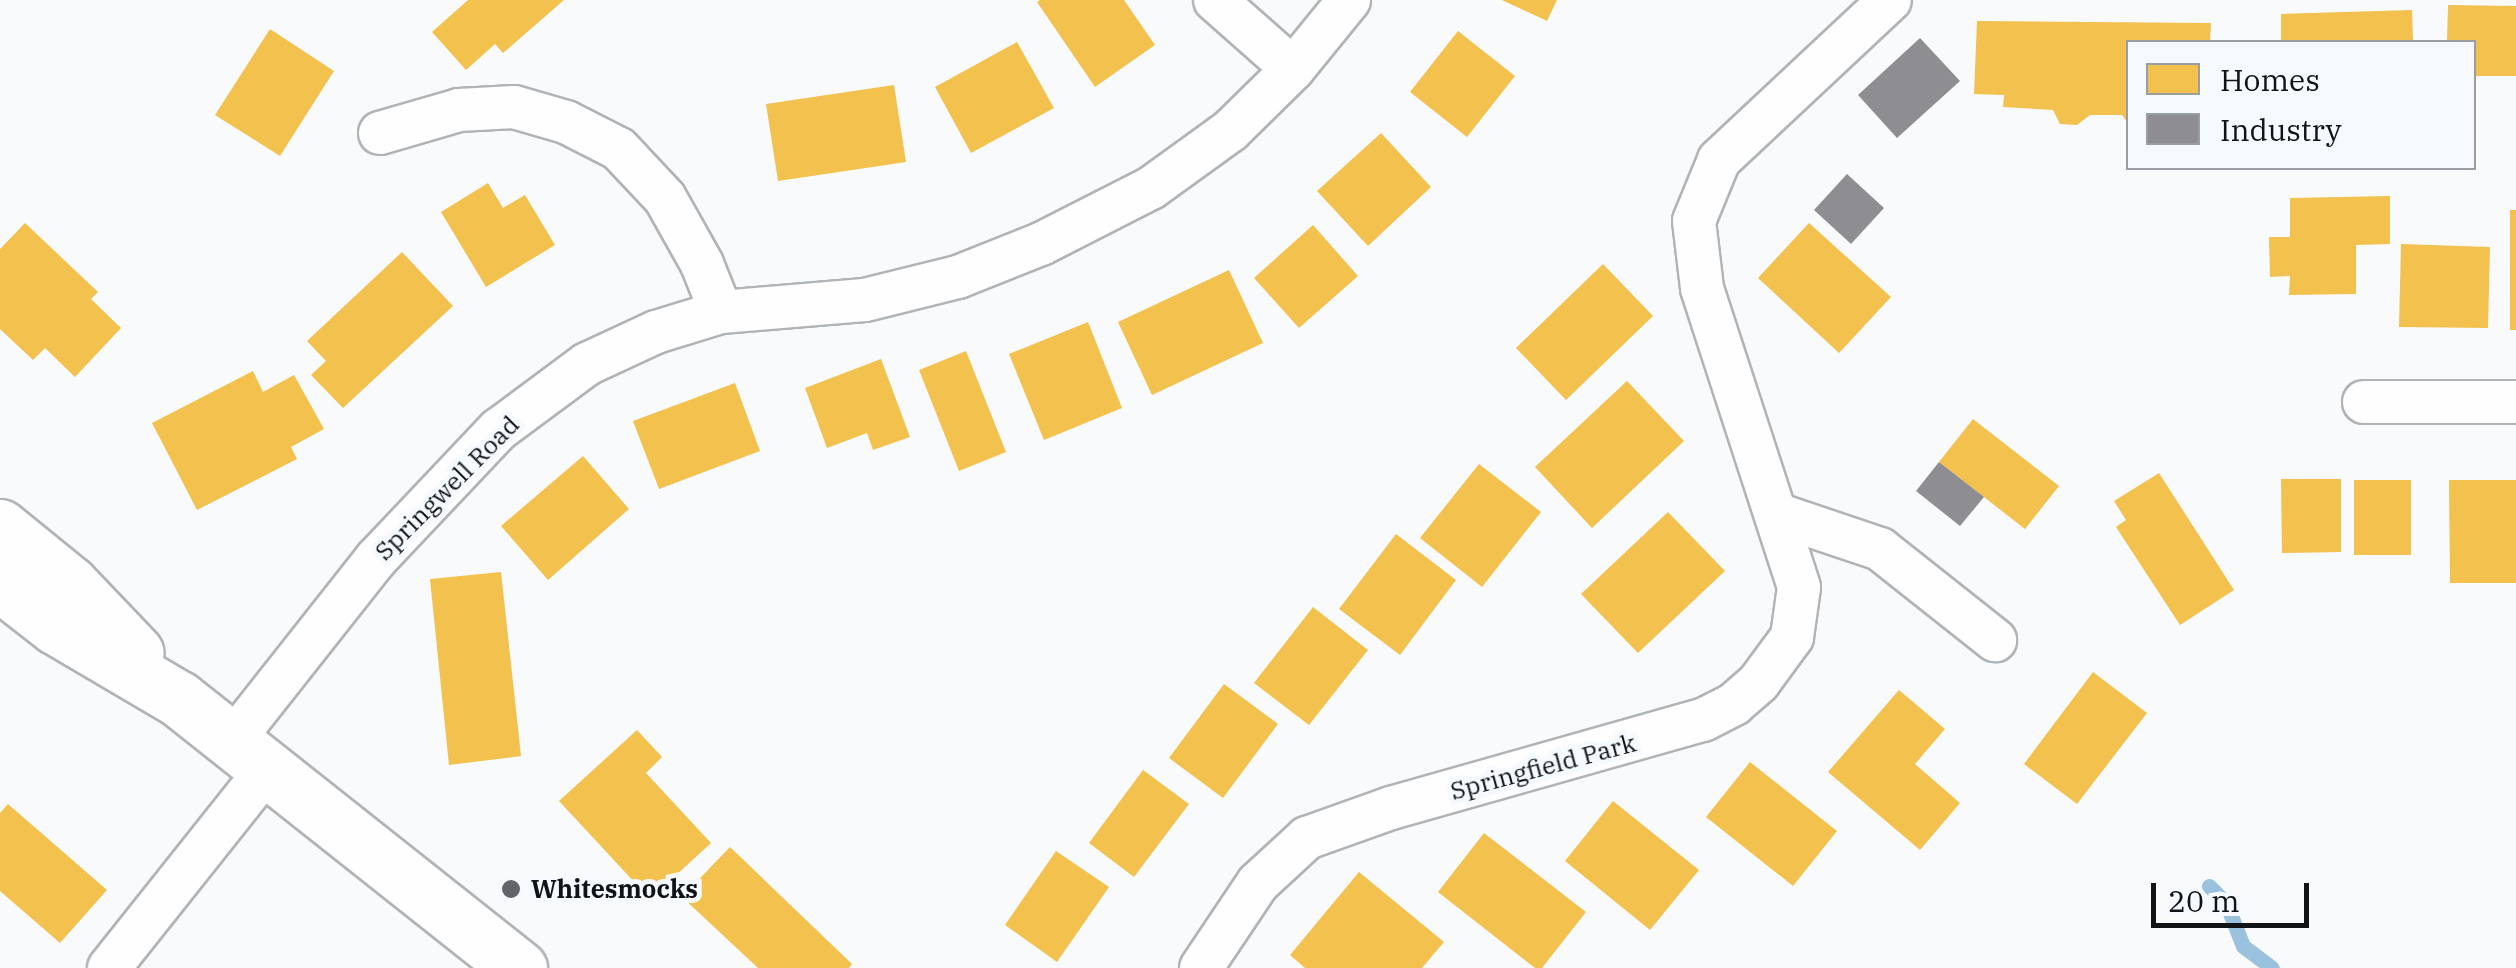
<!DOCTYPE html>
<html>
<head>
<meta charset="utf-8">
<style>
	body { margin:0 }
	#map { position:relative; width:2516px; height:968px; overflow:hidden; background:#f8fafc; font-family:"IBM Plex Serif",serif }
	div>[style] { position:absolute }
	.homes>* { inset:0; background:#f2c14e }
	.industry>* { inset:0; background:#8d8d92 }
	.stream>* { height:15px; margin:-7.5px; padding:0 7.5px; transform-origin:7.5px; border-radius:7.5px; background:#9ac2df }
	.roads { filter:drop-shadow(2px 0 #b1b4b6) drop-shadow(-2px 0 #b1b4b6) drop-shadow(0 2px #b1b4b6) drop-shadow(0 -2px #b1b4b6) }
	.street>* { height:42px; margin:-21px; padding:0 21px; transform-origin:21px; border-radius:21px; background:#fefeff }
	.highway>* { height:55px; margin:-27.5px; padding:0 27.5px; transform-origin:27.5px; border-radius:27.5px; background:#fefeff }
	.dots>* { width:28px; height:28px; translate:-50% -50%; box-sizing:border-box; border:5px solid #f6fafe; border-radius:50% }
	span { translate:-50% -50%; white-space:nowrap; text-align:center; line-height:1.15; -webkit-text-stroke:10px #f6fafe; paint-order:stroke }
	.street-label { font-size:25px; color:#111417 }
	.poi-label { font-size:25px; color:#111417; font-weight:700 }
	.left { translate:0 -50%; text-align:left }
	.legend { position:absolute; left:2126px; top:40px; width:350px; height:130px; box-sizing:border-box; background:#f6fafe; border:2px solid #9a9ea2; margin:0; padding:12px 18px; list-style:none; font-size:30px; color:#111417 }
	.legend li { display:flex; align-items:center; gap:20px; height:50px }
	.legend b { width:50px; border:2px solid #9a9ea2 }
	.scale { position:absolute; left:2151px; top:883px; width:158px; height:45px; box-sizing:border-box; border:5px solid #111417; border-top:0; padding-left:12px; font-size:30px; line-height:35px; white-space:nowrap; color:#111417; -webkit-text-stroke:8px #f6fafe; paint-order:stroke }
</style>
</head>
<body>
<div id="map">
	<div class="homes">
		<i style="clip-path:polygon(468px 0,564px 0,503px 53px,495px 44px,466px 70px,432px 32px)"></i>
		<i style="clip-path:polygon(1040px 0,1124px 0,1155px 45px,1095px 87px,1037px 2px)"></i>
		<i style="clip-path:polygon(1502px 0,1557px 0,1547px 21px)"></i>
		<i style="clip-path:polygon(2448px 5px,2516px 6px,2516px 76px,2474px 76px,2474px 42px,2447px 42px)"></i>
		<i style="clip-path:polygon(2412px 10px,2413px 42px,2281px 42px,2281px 14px)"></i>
		<i style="clip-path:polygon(1977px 21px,2211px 23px,2210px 42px,2128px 42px,2128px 123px,2122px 115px,2090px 115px,2077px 125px,2060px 124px,2053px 110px,2003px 107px,2004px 95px,1974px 94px)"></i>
		<i style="clip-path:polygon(270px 29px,334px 71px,280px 156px,215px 115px)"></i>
		<i style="clip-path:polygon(1458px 31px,1515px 76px,1467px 137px,1410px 92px)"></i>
		<i style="clip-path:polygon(1017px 42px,1054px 108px,971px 153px,935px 87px)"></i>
		<i style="clip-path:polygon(894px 85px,906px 162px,778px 181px,766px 104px)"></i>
		<i style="clip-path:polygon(1381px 133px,1431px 187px,1368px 246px,1317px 191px)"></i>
		<i style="clip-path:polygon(488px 183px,503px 208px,525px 195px,555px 245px,486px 287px,441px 212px)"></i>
		<i style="clip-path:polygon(2390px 196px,2390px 244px,2356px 245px,2356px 294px,2289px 295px,2290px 276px,2270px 277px,2269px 237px,2290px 237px,2290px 198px)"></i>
		<i style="clip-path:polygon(2510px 210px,2516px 210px,2516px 330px,2510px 330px)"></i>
		<i style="clip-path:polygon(25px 223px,98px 292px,91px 299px,121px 328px,75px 377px,45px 348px,33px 360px,0 329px,0 249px)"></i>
		<i style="clip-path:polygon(1809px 223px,1891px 297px,1839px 353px,1758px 278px)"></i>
		<i style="clip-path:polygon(1313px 225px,1358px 276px,1299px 328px,1254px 278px)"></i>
		<i style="clip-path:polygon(2401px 244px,2490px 247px,2488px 328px,2399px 327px)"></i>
		<i style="clip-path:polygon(402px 252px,453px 306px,343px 408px,311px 375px,326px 361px,307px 341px)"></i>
		<i style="clip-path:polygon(1603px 264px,1653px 316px,1566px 400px,1516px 348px)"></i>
		<i style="clip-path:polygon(1229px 270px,1263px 343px,1152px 395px,1118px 322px)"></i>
		<i style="clip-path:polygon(1088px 322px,1122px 408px,1044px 440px,1009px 354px)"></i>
		<i style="clip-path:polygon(966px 351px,1006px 452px,959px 471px,919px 370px)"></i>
		<i style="clip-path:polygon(881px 359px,910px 437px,873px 450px,867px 433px,827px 448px,805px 388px)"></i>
		<i style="clip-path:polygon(253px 371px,263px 392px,294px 375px,324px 429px,291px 447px,297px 459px,197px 510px,152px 423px)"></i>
		<i style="clip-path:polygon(1627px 381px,1684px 441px,1592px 528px,1535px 467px)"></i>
		<i style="clip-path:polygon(735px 383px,760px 451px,659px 489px,633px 421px)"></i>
		<i style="clip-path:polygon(1973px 419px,2059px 486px,2025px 529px,1939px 462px)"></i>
		<i style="clip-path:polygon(583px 456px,629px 509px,548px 580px,501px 526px)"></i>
		<i style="clip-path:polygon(1479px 464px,1541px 512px,1482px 587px,1420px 538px)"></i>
		<i style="clip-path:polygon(2159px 473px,2234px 590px,2180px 625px,2116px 527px,2126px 520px,2114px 501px)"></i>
		<i style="clip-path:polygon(2281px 479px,2341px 479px,2341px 552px,2282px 553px)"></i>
		<i style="clip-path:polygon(2354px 480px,2411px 480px,2411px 555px,2354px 555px)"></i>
		<i style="clip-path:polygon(2449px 480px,2516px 480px,2516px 583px,2450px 583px)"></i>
		<i style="clip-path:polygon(1668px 512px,1725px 571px,1638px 653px,1581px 594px)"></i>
		<i style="clip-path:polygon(1396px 534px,1456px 580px,1400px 655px,1339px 609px)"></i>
		<i style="clip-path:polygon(501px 572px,521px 756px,449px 765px,430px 579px)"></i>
		<i style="clip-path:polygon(1313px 607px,1368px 650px,1309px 725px,1254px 683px)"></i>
		<i style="clip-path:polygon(2093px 672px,2147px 713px,2077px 804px,2024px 764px)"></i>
		<i style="clip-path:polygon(1224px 684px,1278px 724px,1223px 798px,1169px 758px)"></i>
		<i style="clip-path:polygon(1899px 690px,1945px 729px,1915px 764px,1960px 803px,1920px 850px,1828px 772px)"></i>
		<i style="clip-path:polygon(637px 730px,662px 757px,646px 773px,711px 843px,650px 899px,559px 801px)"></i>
		<i style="clip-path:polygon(1750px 762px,1837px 831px,1793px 886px,1706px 817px)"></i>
		<i style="clip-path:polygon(1143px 770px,1189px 804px,1134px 877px,1089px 843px)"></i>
		<i style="clip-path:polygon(1613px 801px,1699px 870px,1650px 930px,1565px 861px)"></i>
		<i style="clip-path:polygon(8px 804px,107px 890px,60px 943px,0 891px,0 813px)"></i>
		<i style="clip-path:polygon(1484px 833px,1586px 912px,1542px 968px,1535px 968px,1438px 892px)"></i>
		<i style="clip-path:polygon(730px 847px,852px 964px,849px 968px,758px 968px,682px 897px)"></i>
		<i style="clip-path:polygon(1056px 851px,1109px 887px,1057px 962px,1005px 925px)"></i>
		<i style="clip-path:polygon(1359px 872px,1444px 942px,1422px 968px,1305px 968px,1290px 955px)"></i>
	</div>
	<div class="industry">
		<i style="clip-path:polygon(1920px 38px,1960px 81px,1897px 138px,1858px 95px)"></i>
		<i style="clip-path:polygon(1847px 174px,1884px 208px,1851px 244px,1814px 210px)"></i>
		<i style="clip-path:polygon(1939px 462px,1984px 497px,1960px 526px,1916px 491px)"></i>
	</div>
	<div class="stream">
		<i style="left:2209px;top:886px;width:24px;rotate:45deg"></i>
		<i style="left:2226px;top:903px;width:46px;rotate:68.4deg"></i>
		<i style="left:2243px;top:946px;width:36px;rotate:37deg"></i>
	</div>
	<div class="roads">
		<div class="street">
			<i style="left:1215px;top:0;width:104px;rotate:41.5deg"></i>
			<i style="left:380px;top:133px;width:82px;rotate:-16.2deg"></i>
			<i style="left:459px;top:110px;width:55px;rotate:-3.1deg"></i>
			<i style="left:514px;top:107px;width:54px;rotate:16.1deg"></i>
			<i style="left:566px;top:122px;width:59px;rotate:27deg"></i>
			<i style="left:619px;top:149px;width:67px;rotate:46.8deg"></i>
			<i style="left:665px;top:198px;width:76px;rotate:60.7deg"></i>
			<i style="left:702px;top:264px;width:52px;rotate:68.4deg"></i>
			<i style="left:2364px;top:402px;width:152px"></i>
			<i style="left:1779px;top:515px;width:107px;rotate:18.6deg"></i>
			<i style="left:1880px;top:549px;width:147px;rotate:38.4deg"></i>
			<i style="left:233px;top:740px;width:231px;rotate:-51.7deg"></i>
			<i style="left:376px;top:559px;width:178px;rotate:-46.6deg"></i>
			<i style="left:498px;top:430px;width:111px;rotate:-36.6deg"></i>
			<i style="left:587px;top:364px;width:76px;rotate:-24.9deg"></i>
			<i style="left:656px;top:332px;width:68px;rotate:-17.1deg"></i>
			<i style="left:721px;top:312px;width:144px;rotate:-4.8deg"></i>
			<i style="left:865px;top:300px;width:96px;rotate:-13.9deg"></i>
			<i style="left:958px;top:277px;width:89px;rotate:-21.7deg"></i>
			<i style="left:1041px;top:244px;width:123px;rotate:-27deg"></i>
			<i style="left:1151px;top:188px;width:99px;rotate:-35.9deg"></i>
			<i style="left:1231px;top:130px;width:87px;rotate:-44.5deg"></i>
			<i style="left:1293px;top:69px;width:89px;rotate:-50.9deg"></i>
			<i style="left:109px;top:968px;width:257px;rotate:-51.5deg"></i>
			<i style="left:1201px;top:968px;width:102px;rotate:-56.2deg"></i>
			<i style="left:1258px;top:883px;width:67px;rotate:-42.6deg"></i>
			<i style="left:1307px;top:838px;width:89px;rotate:-19.7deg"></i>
			<i style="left:1391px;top:808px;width:324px;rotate:-15.8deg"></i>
			<i style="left:1703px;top:720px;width:35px;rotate:-27deg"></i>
			<i style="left:1734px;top:704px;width:33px;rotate:-41deg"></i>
			<i style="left:1759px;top:682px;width:56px;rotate:-53.7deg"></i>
			<i style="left:1792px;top:637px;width:50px;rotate:-82deg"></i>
			<i style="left:1799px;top:587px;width:314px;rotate:-108deg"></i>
			<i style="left:1702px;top:288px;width:67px;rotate:-96.8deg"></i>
			<i style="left:1694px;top:221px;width:66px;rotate:-67.7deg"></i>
			<i style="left:1719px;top:160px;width:234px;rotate:-43.1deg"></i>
		</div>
		<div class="highway">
			<i style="left:0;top:527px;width:90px;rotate:39.2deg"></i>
			<i style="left:70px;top:584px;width:95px;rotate:46.3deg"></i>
			<i style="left:0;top:583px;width:70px;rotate:38deg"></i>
			<i style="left:55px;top:626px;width:144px;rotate:30.5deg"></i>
			<i style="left:179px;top:699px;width:434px;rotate:38.4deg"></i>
		</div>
	</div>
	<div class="dots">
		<i style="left:511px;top:889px;background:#626467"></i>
	</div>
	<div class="street-label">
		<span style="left:447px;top:488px;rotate:-45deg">Springwell Road</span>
		<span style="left:1543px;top:767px;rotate:-15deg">Springfield Park</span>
	</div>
	<div class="poi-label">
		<span class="left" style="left:531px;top:889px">Whitesmocks</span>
	</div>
	<ul class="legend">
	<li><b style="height:28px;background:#f2c14e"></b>Homes</li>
	<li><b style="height:28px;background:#8d8d92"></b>Industry</li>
	</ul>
	<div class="scale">20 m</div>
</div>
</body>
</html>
